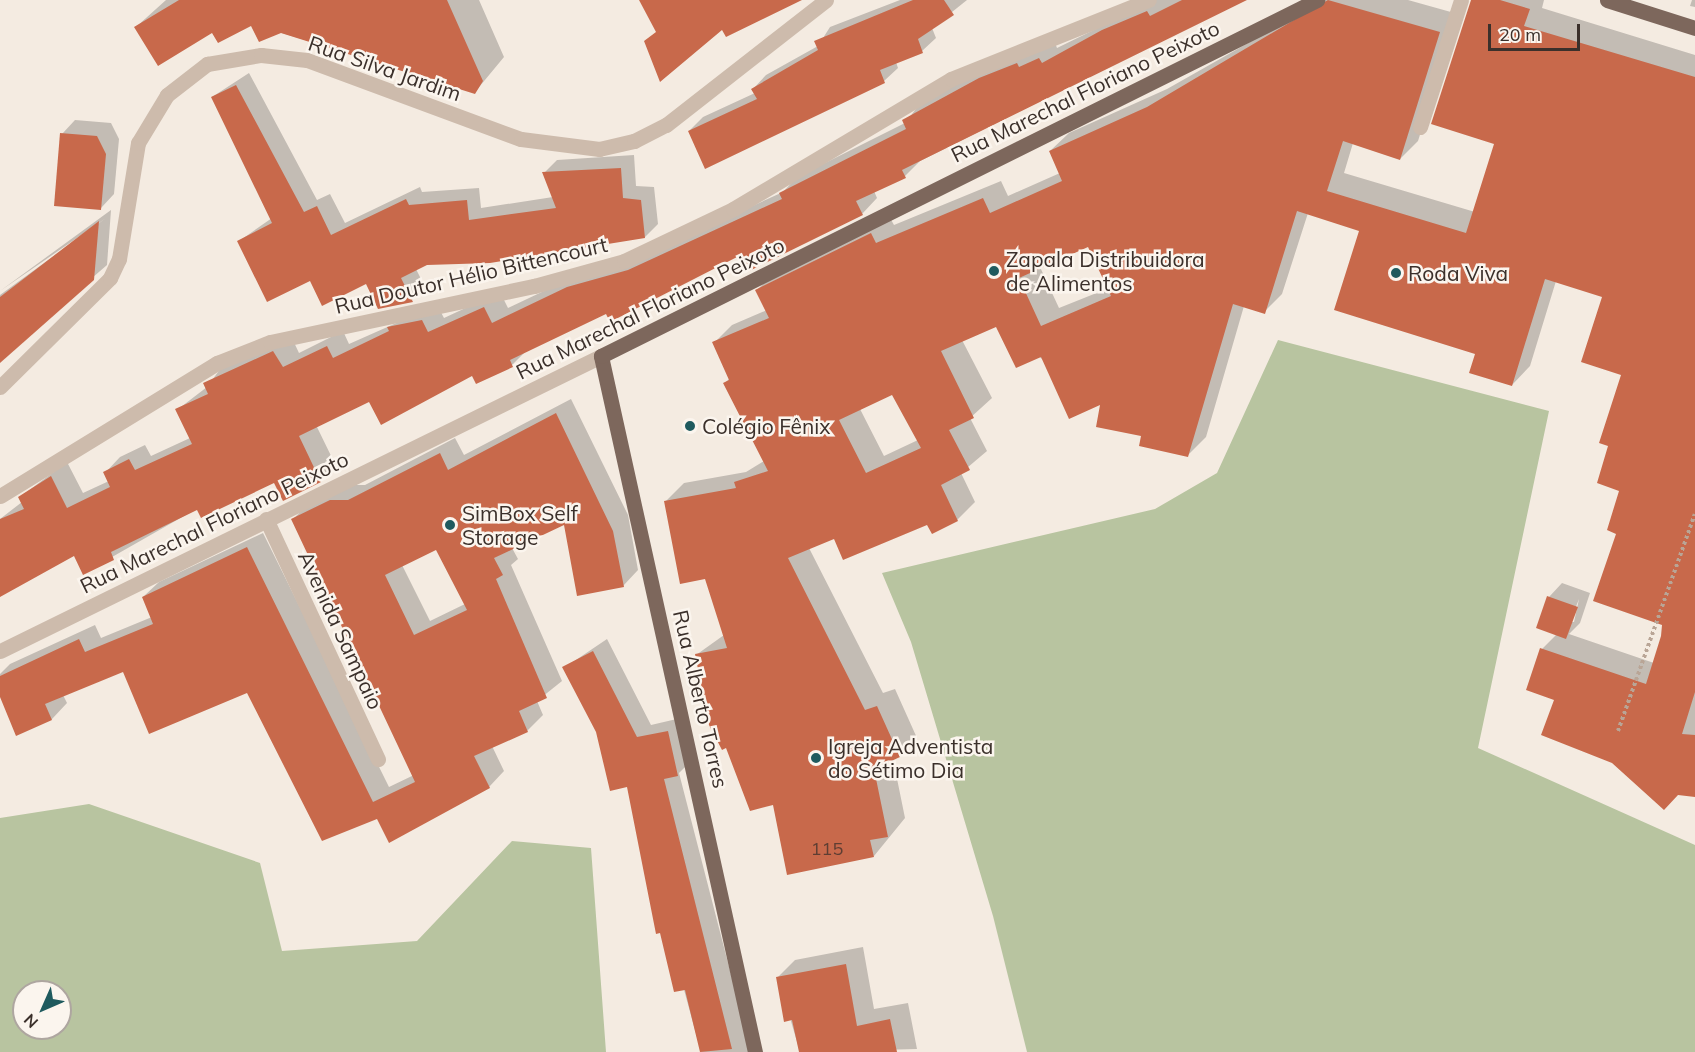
<!DOCTYPE html>
<html>
<head>
<meta charset="utf-8">
<style>
	body { margin:0 }
	#map { position:relative; width:1695px; height:1052px; overflow:hidden; background:#f4ebe1; font-family:Mulish,sans-serif }
	div>[style] { position:absolute }
	.green>* { inset:0; background:#b8c4a0 }
	.shadow>* { inset:0; background:#0003 }
	.building>* { inset:0; background:#c8694b }
	.path>* { height:4px; margin-top:-2px; transform-origin:0; background:repeating-linear-gradient(90deg,#b9a596 0 3px,transparent 0 6px) }
	.minor>* { height:15px; margin:-7.5px; padding:0 7.5px; transform-origin:7.5px; border-radius:7.5px; background:#cdbbac }
	.major>* { height:15px; margin:-7.5px; padding:0 7.5px; transform-origin:7.5px; border-radius:7.5px; background:#7d675c }
	.dots>* { width:16px; height:16px; translate:-50% -50%; box-sizing:border-box; border:3px solid #fbf5ee; border-radius:50% }
	span { translate:-50% -50%; white-space:nowrap; text-align:center; line-height:1.15; -webkit-text-stroke:5px #fbf5ee; paint-order:stroke }
	.number-label { font-size:18px; color:#5e3e33 }
	.number-label span { -webkit-text-stroke-width:0 }
	.street-label { font-size:21px; color:#3b302b }
	.poi-label { font-size:21px; color:#3b302b }
	.left { translate:0 -50%; text-align:left }
	.north { position:absolute; left:12px; top:980px; width:60px; height:60px; box-sizing:border-box; background:#fbf5ee; border:2px solid #aea6a0; border-radius:50%; rotate:225deg; font-size:16px; font-weight:700; line-height:24px; text-align:center; color:#3b302b }
	.north::after { content:''; display:block; margin:auto; width:21px; height:27px; background:#1f5a5e; clip-path:polygon(50% 0,100% 100%,50% 72%,0 100%) }
	.scale { position:absolute; left:1488px; top:24px; width:92px; height:27px; box-sizing:border-box; border:3px solid #3b302b; border-top:0; padding-left:8px; font-size:18px; line-height:21px; white-space:nowrap; color:#3b302b; -webkit-text-stroke:4px #fbf5ee; paint-order:stroke }
</style>
</head>
<body>
<div id="map">
	<div class="green">
		<i style="clip-path:polygon(1278px 340px,1549px 411px,1478px 748px,1695px 845px,1695px 1052px,1027px 1052px,993px 916px,911px 642px,882px 573px,1155px 509px,1217px 473px)"></i>
		<i style="clip-path:polygon(evenodd,89px 804px,260px 863px,282px 951px,417px 941px,512px 841px,591px 848px,606px 1052px,0 1052px,0 818px,89px 804px,24px 992px,60px 992px,60px 1028px,24px 1028px,24px 992px)"></i>
	</div>
	<div class="shadow">
		<i style="clip-path:polygon(166px 0,479px 0,504px 57px,475px 92px,252px 24px,213px 30px,136px 27px)"></i>
		<i style="clip-path:polygon(900px 0,967px 0,932px 28px,936px 38px,922px 51px,896px 62px,898px 68px,884px 81px,689px 131px,703px 117px,755px 93px,753px 89px,766px 75px,818px 46px,830px 27px)"></i>
		<i style="clip-path:polygon(1155px 0,1243px 0,920px 161px,905px 176px,874px 191px,877px 198px,862px 214px,740px 254px,607px 312px,527px 350px,512px 365px,370px 400px,316px 425px,336px 466px,321px 481px,274px 481px,198px 508px,84px 573px,74px 554px,0 595px,0 519px,22px 502px,20px 497px,67px 462px,83px 493px,109px 481px,105px 473px,120px 457px,145px 445px,151px 456px,190px 438px,177px 410px,207px 387px,221px 368px,291px 336px,299px 353px,343px 331px,349px 344px,437px 305px,444px 318px,500px 292px,508px 308px,584px 272px,645px 255px,783px 192px,797px 177px,905px 123px,919px 105px,996px 63px,1055px 43px,1057px 48px)"></i>
		<i style="clip-path:polygon(evenodd,1324px 0,1408px 0,1458px 14px,1418px 141px,1400px 159px,1353px 143px,1344px 173px,1475px 212px,1496px 143px,1473px 0,1544px 0,1542px 8px,1695px 55px,1695px 795px,1556px 699px,1542px 649px,1557px 634px,1549px 597px,1562px 583px,1590px 593px,1580px 623px,1569px 634px,1654px 663px,1662px 637px,1663px 624px,1618px 533px,1621px 490px,1610px 445px,1622px 374px,1604px 296px,1556px 281px,1530px 366px,1512px 385px,1360px 230px,1308px 213px,1282px 294px,1264px 312px,1244px 306px,1206px 437px,1188px 455px,1143px 435px,997px 325px,962px 340px,992px 398px,970px 418px,987px 451px,961px 473px,975px 502px,957px 520px,834px 537px,809px 548px,883px 693px,895px 689px,917px 738px,893px 759px,905px 818px,874px 856px,774px 804px,696px 655px,724px 635px,706px 577px,666px 501px,684px 483px,746px 472px,764px 461px,724px 384px,730px 378px,714px 343px,732px 325px,767px 310px,757px 290px,775px 272px,889px 216px,894px 225px,1001px 181px,1008px 196px,1060px 173px,1050px 151px,1069px 133px,1167px 89px,1324px 0,1089px 245px,1109px 288px,1059px 308px,1040px 267px,1089px 245px,1324px 0,893px 393px,918px 440px,884px 456px,860px 409px,893px 393px,1324px 0,1579px 599px,1574px 622px,1570px 622px,1579px 599px)"></i>
		<i style="clip-path:polygon(1692px 0,1695px 0,1695px 7px,1690px 6px)"></i>
		<i style="clip-path:polygon(249px 73px,317px 200px,330px 194px,345px 223px,420px 187px,422px 192px,479px 188px,481px 208px,553px 197px,544px 173px,557px 160px,634px 155px,636px 186px,654px 187px,658px 224px,645px 237px,426px 264px,416px 269px,425px 287px,412px 300px,379px 307px,367px 282px,311px 279px,239px 241px,272px 218px,212px 97px)"></i>
		<i style="clip-path:polygon(75px 120px,111px 123px,119px 139px,114px 194px,101px 208px,62px 134px)"></i>
		<i style="clip-path:polygon(111px 210px,107px 265px,0 358px,0 295px,106px 218px,0 291px)"></i>
		<i style="clip-path:polygon(evenodd,571px 399px,628px 515px,638px 570px,623px 586px,565px 523px,512px 548px,518px 559px,511px 565px,562px 681px,537px 701px,543px 715px,527px 731px,492px 746px,504px 771px,489px 787px,377px 817px,248px 691px,123px 670px,63px 695px,67px 703px,52px 719px,17px 734px,0 693px,0 674px,10px 664px,95px 625px,101px 638px,152px 617px,143px 597px,159px 582px,263px 533px,389px 787px,414px 775px,293px 519px,309px 504px,347px 485px,365px 485px,455px 438px,464px 455px,571px 399px,436px 548px,465px 604px,430px 621px,402px 565px,436px 548px)"></i>
		<i style="clip-path:polygon(607px 639px,651px 725px,681px 718px,691px 761px,679px 773px,751px 1052px,701px 1052px,628px 785px,564px 668px)"></i>
		<i style="clip-path:polygon(863px 947px,874px 1009px,908px 1003px,917px 1049px,800px 1052px,778px 977px,795px 960px)"></i>
	</div>
	<div class="building">
		<i style="clip-path:polygon(179px 0,447px 0,483px 81px,475px 94px,281px 33px,259px 42px,251px 26px,218px 43px,212px 33px,158px 66px,134px 27px)"></i>
		<i style="clip-path:polygon(639px 0,802px 0,726px 37px,722px 30px,660px 82px,644px 41px,656px 32px)"></i>
		<i style="clip-path:polygon(913px 0,944px 0,954px 15px,918px 39px,923px 53px,880px 70px,885px 83px,705px 169px,688px 131px,757px 99px,751px 89px,818px 50px,814px 41px)"></i>
		<i style="clip-path:polygon(1182px 0,1247px 0,902px 170px,906px 178px,856px 201px,863px 215px,747px 272px,739px 256px,610px 322px,606px 314px,510px 360px,513px 367px,476px 384px,472px 376px,381px 425px,369px 402px,299px 436px,321px 482px,283px 501px,274px 483px,201px 518px,197px 510px,111px 552px,114px 560px,83px 575px,74px 556px,0 597px,0 519px,24px 509px,18px 497px,51px 476px,67px 508px,110px 487px,103px 472px,129px 459px,135px 470px,192px 444px,175px 409px,208px 394px,203px 383px,273px 351px,283px 367px,327px 346px,333px 358px,389px 331px,387px 327px,422px 320px,428px 332px,484px 307px,492px 323px,567px 287px,628px 270px,782px 199px,779px 193px,906px 129px,902px 120px,979px 78px,1017px 63px,1019px 67px,1039px 58px,1042px 63px,1102px 30px,1147px 11px,1150px 16px)"></i>
		<i style="clip-path:polygon(evenodd,1328px 0,1440px 32px,1400px 160px,1343px 141px,1327px 191px,1466px 233px,1494px 144px,1431px 124px,1471px 0,1500px 0,1530px 9px,1524px 26px,1695px 77px,1695px 692px,1682px 734px,1695px 735px,1695px 797px,1678px 795px,1664px 810px,1612px 763px,1541px 735px,1554px 700px,1526px 690px,1540px 648px,1646px 684px,1661px 636px,1662px 625px,1593px 601px,1616px 534px,1607px 530px,1619px 491px,1597px 483px,1608px 446px,1599px 443px,1621px 375px,1581px 362px,1602px 297px,1545px 279px,1512px 386px,1469px 373px,1475px 354px,1334px 310px,1359px 231px,1297px 211px,1265px 314px,1233px 304px,1188px 457px,1139px 446px,1141px 436px,1096px 427px,1100px 405px,1069px 419px,1041px 357px,1016px 368px,996px 327px,941px 351px,974px 418px,949px 430px,970px 470px,941px 485px,958px 521px,932px 534px,927px 525px,843px 560px,834px 539px,788px 558px,865px 710px,877px 706px,900px 757px,874px 769px,888px 837px,870px 840px,874px 857px,787px 875px,773px 805px,750px 811px,726px 748px,722px 750px,709px 725px,695px 654px,727px 648px,705px 579px,680px 584px,664px 501px,736px 488px,734px 482px,768px 471px,723px 383px,729px 380px,712px 342px,769px 318px,755px 290px,871px 233px,876px 243px,983px 198px,990px 213px,1062px 181px,1049px 151px,1147px 107px,1328px 0,1088px 247px,1111px 296px,1041px 326px,1019px 278px,1088px 247px,1328px 0,892px 395px,921px 448px,866px 473px,839px 420px,892px 395px)"></i>
		<i style="clip-path:polygon(236px 85px,304px 212px,317px 206px,331px 235px,406px 199px,409px 205px,467px 200px,469px 220px,556px 208px,542px 172px,621px 168px,623px 198px,641px 200px,645px 238px,490px 263px,427px 265px,401px 278px,413px 302px,378px 309px,366px 284px,322px 306px,310px 281px,267px 302px,237px 241px,272px 223px,211px 97px)"></i>
		<i style="clip-path:polygon(60px 133px,97px 136px,106px 154px,101px 210px,54px 206px)"></i>
		<i style="clip-path:polygon(99px 221px,94px 280px,0 363px,0 297px)"></i>
		<i style="clip-path:polygon(evenodd,556px 413px,613px 531px,624px 587px,577px 596px,564px 525px,494px 558px,503px 575px,496px 579px,547px 698px,519px 711px,528px 732px,474px 756px,490px 788px,389px 843px,377px 819px,322px 841px,247px 693px,149px 734px,123px 672px,45px 704px,52px 720px,16px 736px,0 697px,0 676px,79px 639px,85px 652px,153px 624px,142px 597px,247px 547px,373px 802px,415px 782px,291px 519px,330px 500px,348px 500px,440px 453px,448px 470px,556px 413px,436px 550px,467px 610px,414px 635px,385px 575px,436px 550px)"></i>
		<i style="clip-path:polygon(1547px 596px,1578px 607px,1566px 639px,1536px 628px)"></i>
		<i style="clip-path:polygon(593px 651px,637px 737px,668px 731px,678px 776px,664px 779px,732px 1049px,700px 1052px,685px 990px,674px 992px,660px 933px,656px 934px,627px 787px,610px 791px,596px 732px,562px 667px)"></i>
		<i style="clip-path:polygon(846px 964px,857px 1026px,890px 1019px,897px 1052px,799px 1052px,792px 1020px,784px 1022px,776px 977px)"></i>
	</div>
	<div class="path">
		<i style="left:1618px;top:731px;width:230px;rotate:-70.5deg"></i>
	</div>
	<div class="minor">
		<i style="left:1420px;top:127px;width:133px;rotate:-72.1deg"></i>
		<i style="left:0;top:387px;width:155px;rotate:-44.7deg"></i>
		<i style="left:110px;top:278px;width:21px;rotate:-65deg"></i>
		<i style="left:119px;top:259px;width:118px;rotate:-80.7deg"></i>
		<i style="left:138px;top:143px;width:56px;rotate:-58.9deg"></i>
		<i style="left:167px;top:95px;width:51px;rotate:-37.8deg"></i>
		<i style="left:207px;top:64px;width:55px;rotate:-9.5deg"></i>
		<i style="left:261px;top:55px;width:46px;rotate:6.2deg"></i>
		<i style="left:307px;top:60px;width:228px;rotate:20.3deg"></i>
		<i style="left:521px;top:139px;width:79px;rotate:7.3deg"></i>
		<i style="left:599px;top:149px;width:36px;rotate:-13deg"></i>
		<i style="left:634px;top:141px;width:36px;rotate:-27deg"></i>
		<i style="left:666px;top:125px;width:203px;rotate:-38deg"></i>
		<i style="left:0;top:496px;width:255px;rotate:-31.5deg"></i>
		<i style="left:217px;top:363px;width:57px;rotate:-21.6deg"></i>
		<i style="left:270px;top:342px;width:270px;rotate:-12deg"></i>
		<i style="left:534px;top:286px;width:93px;rotate:-15.5deg"></i>
		<i style="left:624px;top:261px;width:121px;rotate:-25.5deg"></i>
		<i style="left:733px;top:209px;width:254px;rotate:-30.8deg"></i>
		<i style="left:951px;top:79px;width:213px;rotate:-21.8deg"></i>
		<i style="left:266px;top:519px;width:265px;rotate:65deg"></i>
		<i style="left:0;top:651px;width:669px;rotate:-26.14deg"></i>
	</div>
	<div class="major">
		<i style="left:1607px;top:0;width:92px;rotate:17.7deg"></i>
		<i style="left:755px;top:1052px;width:713px;rotate:-102.48deg"></i>
		<i style="left:601px;top:356px;width:800px;rotate:-26.44deg"></i>
	</div>
	<div class="dots">
		<i style="left:994px;top:271px;background:#1f5a5e"></i>
		<i style="left:1396px;top:273px;background:#1f5a5e"></i>
		<i style="left:690px;top:426px;background:#1f5a5e"></i>
		<i style="left:450px;top:525px;background:#1f5a5e"></i>
		<i style="left:816px;top:758px;background:#1f5a5e"></i>
	</div>
	<div class="number-label">
		<span style="left:827px;top:849px">115</span>
	</div>
	<div class="street-label">
		<span style="left:385px;top:68px;rotate:19deg">Rua Silva Jardim</span>
		<span style="left:1085px;top:91px;rotate:-26deg">Rua Marechal Floriano Peixoto</span>
		<span style="left:471px;top:275px;rotate:-13deg">Rua Doutor Hélio Bittencourt</span>
		<span style="left:650px;top:308px;rotate:-26deg">Rua Marechal Floriano Peixoto</span>
		<span style="left:214px;top:522px;rotate:-26deg">Rua Marechal Floriano Peixoto</span>
		<span style="left:341px;top:630px;rotate:65deg">Avenida Sampaio</span>
		<span style="left:701px;top:699px;rotate:77deg">Rua Alberto Torres</span>
	</div>
	<div class="poi-label">
		<span class="left" style="left:1006px;top:271px">Zapala Distribuidora<br>de Alimentos</span>
		<span class="left" style="left:1408px;top:273px">Roda Viva</span>
		<span class="left" style="left:702px;top:426px">Colégio Fênix</span>
		<span class="left" style="left:462px;top:525px">SimBox Self<br>Storage</span>
		<span class="left" style="left:828px;top:758px">Igreja Adventista<br>do Sétimo Dia</span>
	</div>
	<div class="north">N</div>
	<div class="scale">20 m</div>
</div>
</body>
</html>
